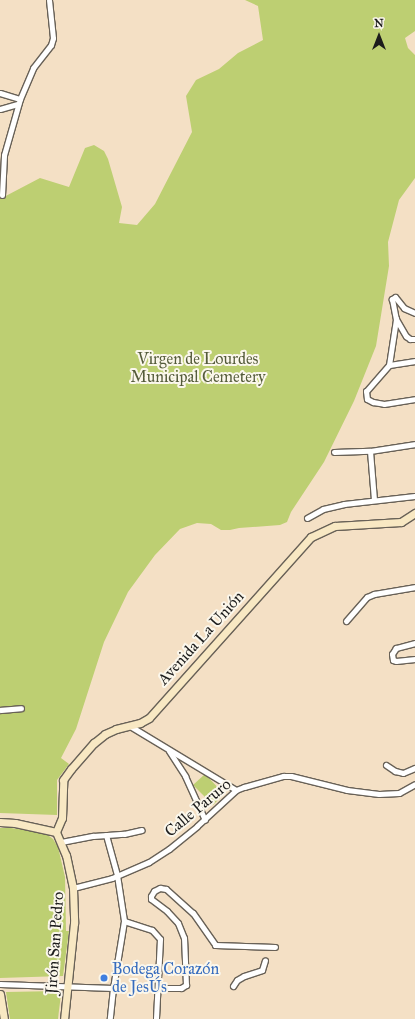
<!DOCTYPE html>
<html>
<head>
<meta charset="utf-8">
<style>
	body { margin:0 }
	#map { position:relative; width:415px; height:1019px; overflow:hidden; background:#f4e0c5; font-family:"IM FELL Great Primer",serif }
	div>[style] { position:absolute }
	.green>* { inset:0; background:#bdcf72 }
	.roads { filter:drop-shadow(1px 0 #686157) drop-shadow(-1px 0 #686157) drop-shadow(0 1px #686157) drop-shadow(0 -1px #686157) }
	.minor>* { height:5px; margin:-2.5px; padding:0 2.5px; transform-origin:2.5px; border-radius:2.5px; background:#fff }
	.secondary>* { height:7px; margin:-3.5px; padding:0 3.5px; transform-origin:3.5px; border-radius:3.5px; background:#f8e8c3 }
	.dots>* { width:11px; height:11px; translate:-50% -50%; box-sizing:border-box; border:2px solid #fbf7ec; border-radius:50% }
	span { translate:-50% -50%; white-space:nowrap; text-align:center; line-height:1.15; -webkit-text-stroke:4px #fbf7ec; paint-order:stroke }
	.park-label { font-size:16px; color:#545b3a }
	.street-label { font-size:16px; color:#1c1c1c }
	.shop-label { font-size:16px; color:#366cbe }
	.left { translate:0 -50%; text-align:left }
	.north { position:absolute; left:359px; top:16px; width:40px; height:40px; -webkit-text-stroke:3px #fbf7ec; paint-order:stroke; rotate:0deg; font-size:11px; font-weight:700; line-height:16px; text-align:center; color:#1c1c1c }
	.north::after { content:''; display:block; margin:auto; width:14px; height:18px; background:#1c1c1c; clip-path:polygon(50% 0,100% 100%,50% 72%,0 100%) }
</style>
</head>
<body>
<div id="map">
	<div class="green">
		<i style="clip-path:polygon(245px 0,415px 0,415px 31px,405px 38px,408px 48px,415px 55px,415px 178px,399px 200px,388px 242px,389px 266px,376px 346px,354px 401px,324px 462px,291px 512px,287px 522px,280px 525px,239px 528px,230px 530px,221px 530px,211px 524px,197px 523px,180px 529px,155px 555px,128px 592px,104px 642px,76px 729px,61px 758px,69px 764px,57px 780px,57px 815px,0 813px,0 199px,40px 178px,69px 187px,85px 148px,94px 145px,104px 151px,108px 159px,122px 207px,119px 223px,137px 225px,155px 204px,192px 132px,186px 96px,196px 80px,219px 69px,238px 53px,263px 40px,258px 6px)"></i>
		<i style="clip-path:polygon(205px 774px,224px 794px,213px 805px,193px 785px)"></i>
		<i style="clip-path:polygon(0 828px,11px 828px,45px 833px,53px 839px,58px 847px,65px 877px,66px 931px,69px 931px,63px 976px,0 978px)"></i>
		<i style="clip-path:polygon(58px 991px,61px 994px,58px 1019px,10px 1019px,6px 992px)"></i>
	</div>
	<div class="roads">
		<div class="minor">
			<i style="left:0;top:93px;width:21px;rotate:17deg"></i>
			<i style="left:0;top:109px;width:19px;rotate:-16deg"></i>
			<i style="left:2px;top:195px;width:40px;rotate:-87.1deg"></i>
			<i style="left:4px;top:155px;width:58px;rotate:-74.1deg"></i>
			<i style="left:20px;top:99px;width:34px;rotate:-67deg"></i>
			<i style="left:33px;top:68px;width:29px;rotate:-52deg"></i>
			<i style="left:51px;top:45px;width:7px;rotate:-74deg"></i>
			<i style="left:53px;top:38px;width:38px;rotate:-96deg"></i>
			<i style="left:415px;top:313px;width:12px;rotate:-156deg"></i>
			<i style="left:404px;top:308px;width:14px;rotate:-129deg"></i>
			<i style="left:395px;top:297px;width:4px;rotate:146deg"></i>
			<i style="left:392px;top:299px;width:20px;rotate:79deg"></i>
			<i style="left:396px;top:319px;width:20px;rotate:60deg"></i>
			<i style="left:406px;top:336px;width:5px;rotate:37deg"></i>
			<i style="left:410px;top:339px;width:5px"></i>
			<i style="left:415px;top:361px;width:26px;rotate:171deg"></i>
			<i style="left:389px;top:365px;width:35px;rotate:131deg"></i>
			<i style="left:366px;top:391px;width:8px;rotate:83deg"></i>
			<i style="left:367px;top:399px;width:7px;rotate:27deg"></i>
			<i style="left:373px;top:402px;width:11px;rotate:10deg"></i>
			<i style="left:384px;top:404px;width:31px;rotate:-9deg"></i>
			<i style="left:389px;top:365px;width:47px;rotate:-81.3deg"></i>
			<i style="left:370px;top:451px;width:49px;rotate:85.3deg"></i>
			<i style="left:334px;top:452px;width:36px;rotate:-2deg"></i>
			<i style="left:370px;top:451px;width:46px;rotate:-8.8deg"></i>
			<i style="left:307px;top:518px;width:18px;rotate:-29deg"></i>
			<i style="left:323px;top:509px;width:22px;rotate:-13deg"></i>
			<i style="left:344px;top:504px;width:71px;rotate:-6.4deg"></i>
			<i style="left:346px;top:621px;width:32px;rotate:-49deg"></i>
			<i style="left:367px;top:597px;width:8px;rotate:-23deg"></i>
			<i style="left:374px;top:594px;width:42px;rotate:-9.7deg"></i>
			<i style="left:415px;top:643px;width:20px;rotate:165deg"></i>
			<i style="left:396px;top:648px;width:7px;rotate:124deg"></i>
			<i style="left:392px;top:654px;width:6px;rotate:81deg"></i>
			<i style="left:393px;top:660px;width:3px;rotate:18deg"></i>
			<i style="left:396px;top:661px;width:19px;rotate:-6deg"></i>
			<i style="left:0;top:710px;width:21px;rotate:-5deg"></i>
			<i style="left:130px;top:726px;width:124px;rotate:31.1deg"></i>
			<i style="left:169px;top:751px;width:30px;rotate:57deg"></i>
			<i style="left:185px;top:776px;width:48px;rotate:65.6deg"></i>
			<i style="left:386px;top:765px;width:11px;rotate:34deg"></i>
			<i style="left:395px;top:771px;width:8px;rotate:14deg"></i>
			<i style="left:403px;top:773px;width:13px;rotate:-23deg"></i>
			<i style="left:106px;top:835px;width:41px;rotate:74.6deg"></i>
			<i style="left:117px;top:875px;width:47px;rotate:81.3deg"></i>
			<i style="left:124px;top:921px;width:68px;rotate:99.3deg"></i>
			<i style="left:113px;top:988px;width:31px;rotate:96deg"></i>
			<i style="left:61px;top:842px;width:33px;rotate:-11deg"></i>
			<i style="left:93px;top:836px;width:31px;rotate:-4deg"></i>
			<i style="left:124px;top:834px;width:18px;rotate:-13deg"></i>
			<i style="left:73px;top:888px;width:40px;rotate:-14.4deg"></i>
			<i style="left:112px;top:878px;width:40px;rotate:-23.4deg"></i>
			<i style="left:149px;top:862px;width:24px;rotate:-33deg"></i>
			<i style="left:169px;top:849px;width:36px;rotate:-39deg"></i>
			<i style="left:197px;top:826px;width:53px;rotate:-42.7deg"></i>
			<i style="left:236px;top:790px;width:9px;rotate:-21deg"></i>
			<i style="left:244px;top:787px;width:41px;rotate:-15.8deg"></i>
			<i style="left:283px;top:776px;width:8px"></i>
			<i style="left:291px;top:776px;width:58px;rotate:14deg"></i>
			<i style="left:347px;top:790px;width:32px;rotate:7deg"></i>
			<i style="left:379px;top:794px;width:20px;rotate:-3deg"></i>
			<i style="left:399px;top:793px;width:18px;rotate:-29deg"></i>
			<i style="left:124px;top:921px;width:29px;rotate:18deg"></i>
			<i style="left:152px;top:930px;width:12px;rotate:48deg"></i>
			<i style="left:160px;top:939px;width:80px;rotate:92.9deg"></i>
			<i style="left:0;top:984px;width:113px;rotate:2deg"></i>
			<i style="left:233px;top:986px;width:7px;rotate:-56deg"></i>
			<i style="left:237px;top:980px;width:8px;rotate:-30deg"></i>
			<i style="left:244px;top:976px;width:19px;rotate:-18deg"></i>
			<i style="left:262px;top:970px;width:10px;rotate:-73deg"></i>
			<i style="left:158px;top:988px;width:23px"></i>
			<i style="left:181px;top:988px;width:6px;rotate:-31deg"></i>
			<i style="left:186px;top:985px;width:47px;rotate:-92.4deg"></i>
			<i style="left:184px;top:938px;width:16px;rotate:-112deg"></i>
			<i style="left:178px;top:923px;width:16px;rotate:-133deg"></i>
			<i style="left:167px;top:911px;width:20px;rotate:-143deg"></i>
			<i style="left:151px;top:899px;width:3px;rotate:-90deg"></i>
			<i style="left:151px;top:896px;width:6px;rotate:-59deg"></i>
			<i style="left:154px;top:891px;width:7px;rotate:-27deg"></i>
			<i style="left:160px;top:888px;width:6px;rotate:9deg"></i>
			<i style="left:166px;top:889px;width:36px;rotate:42deg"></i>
			<i style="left:193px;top:913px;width:39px;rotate:55deg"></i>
			<i style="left:215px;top:945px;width:60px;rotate:1.9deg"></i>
		</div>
		<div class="secondary">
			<i style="left:0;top:822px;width:15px;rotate:4deg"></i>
			<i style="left:15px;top:823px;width:42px;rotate:12.4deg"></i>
			<i style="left:56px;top:832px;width:25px;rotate:67deg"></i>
			<i style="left:66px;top:855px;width:34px;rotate:78deg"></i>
			<i style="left:73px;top:888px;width:35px;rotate:88deg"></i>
			<i style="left:74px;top:923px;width:97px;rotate:95.9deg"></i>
			<i style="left:56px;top:832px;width:15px;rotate:-67deg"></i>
			<i style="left:62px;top:818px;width:38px;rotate:-88deg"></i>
			<i style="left:63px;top:780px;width:14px;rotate:-54deg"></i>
			<i style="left:71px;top:769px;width:35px;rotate:-49deg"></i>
			<i style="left:94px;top:743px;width:14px;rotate:-39deg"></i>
			<i style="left:105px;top:734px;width:12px;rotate:-24deg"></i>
			<i style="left:116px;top:729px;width:25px;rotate:-14deg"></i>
			<i style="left:140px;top:723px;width:10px;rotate:-29deg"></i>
			<i style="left:149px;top:718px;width:243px;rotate:-48.2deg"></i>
			<i style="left:311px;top:537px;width:26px;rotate:-25deg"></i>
			<i style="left:335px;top:526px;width:66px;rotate:-3.5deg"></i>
			<i style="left:401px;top:522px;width:17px;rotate:-33deg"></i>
			<i style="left:0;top:994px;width:25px;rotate:81deg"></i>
		</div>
	</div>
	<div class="dots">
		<i style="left:104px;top:978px;background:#3f7fe0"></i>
	</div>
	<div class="park-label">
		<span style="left:198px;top:368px">Virgen de Lourdes<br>Municipal Cemetery</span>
	</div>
	<div class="street-label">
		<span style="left:201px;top:638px;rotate:-48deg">Avenida La Unión</span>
		<span style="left:198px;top:808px;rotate:-40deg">Calle Paruro</span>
		<span style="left:55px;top:943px;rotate:-86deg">Jirón San Pedro</span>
	</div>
	<div class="shop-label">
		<span class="left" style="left:112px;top:978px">Bodega Corazón<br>de JesÚs</span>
	</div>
	<div class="north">N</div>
</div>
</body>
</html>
